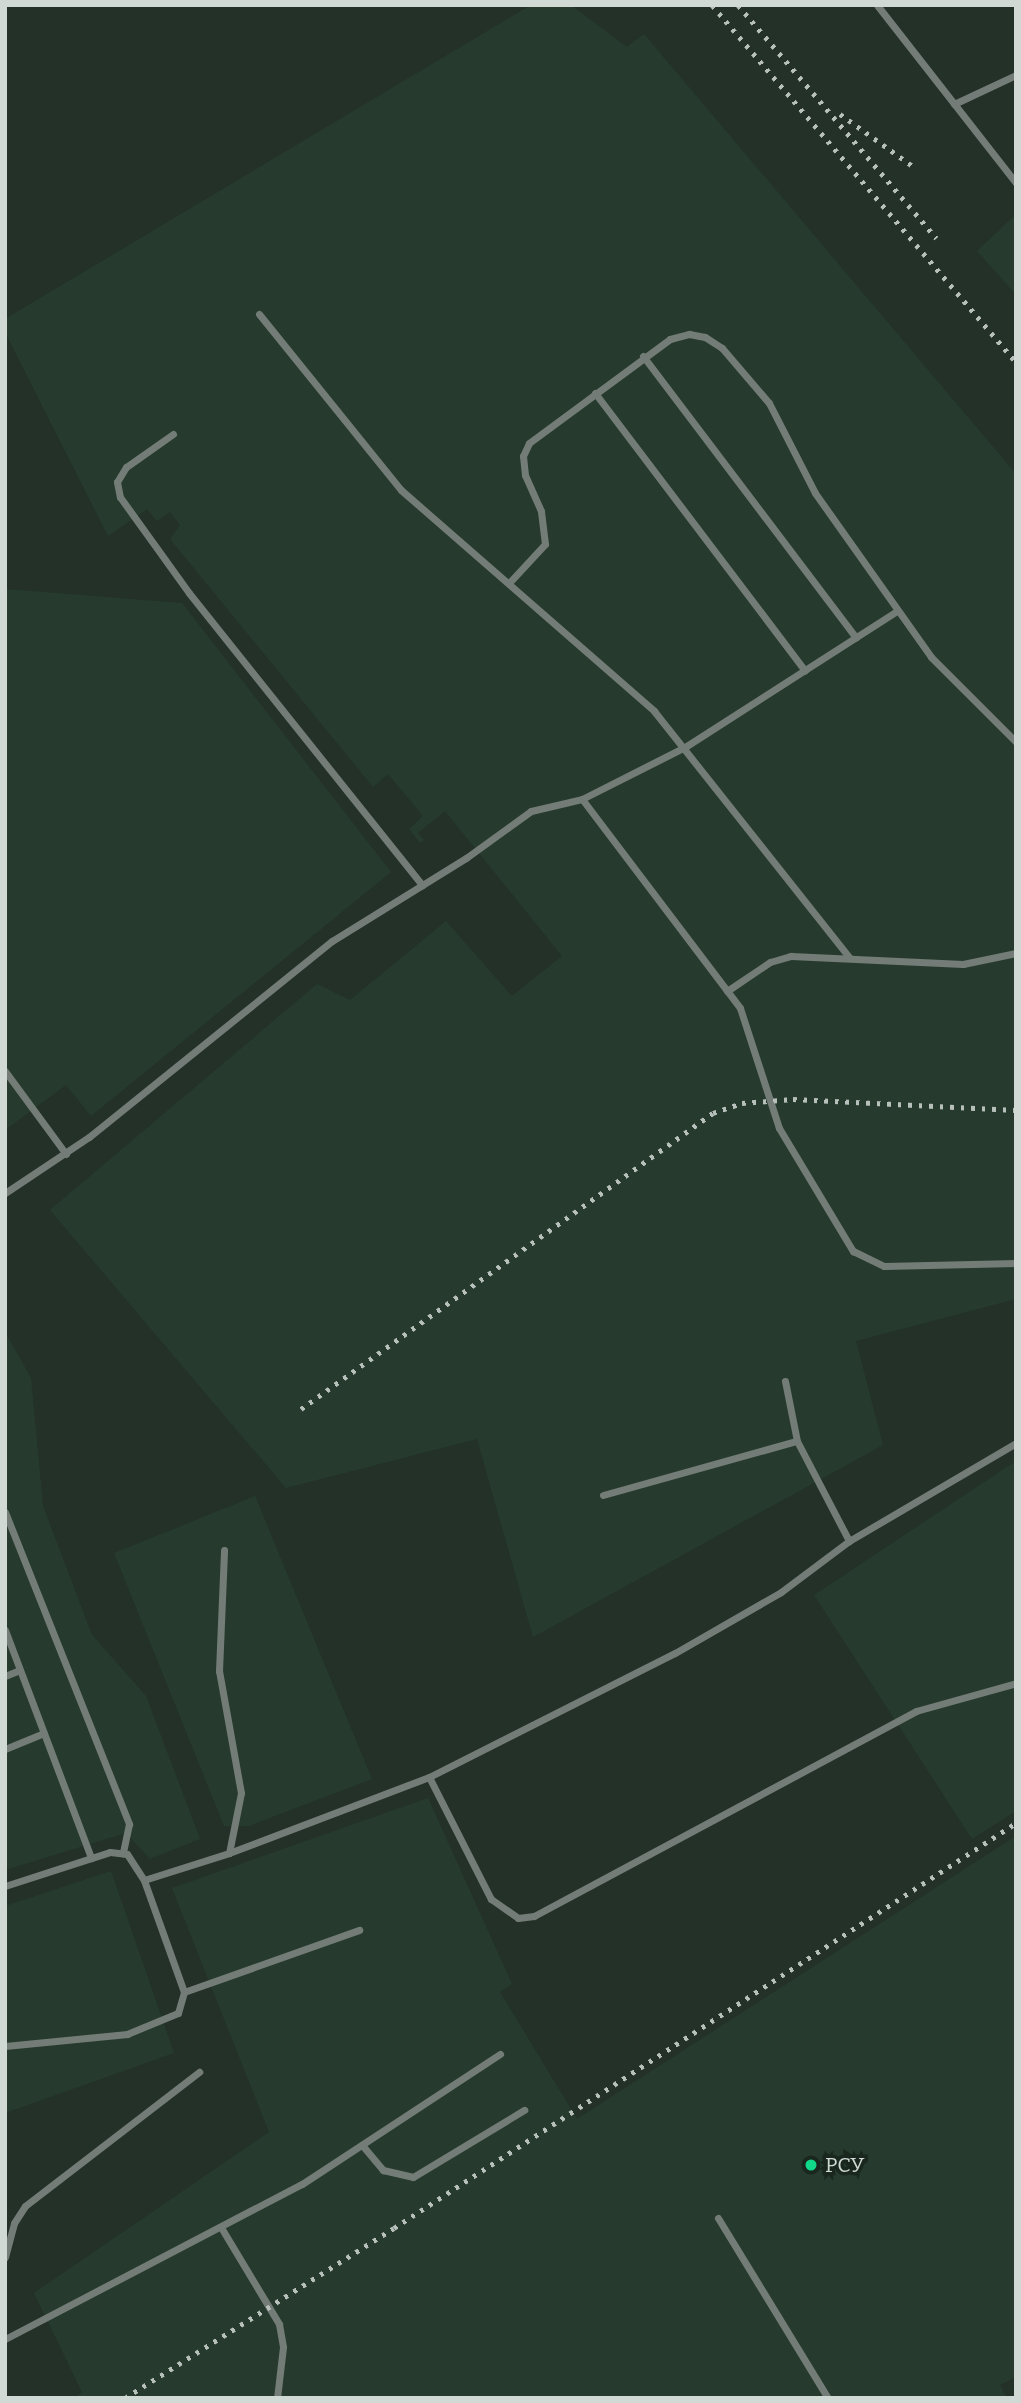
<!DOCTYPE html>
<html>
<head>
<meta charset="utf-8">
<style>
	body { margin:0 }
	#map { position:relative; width:1021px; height:2403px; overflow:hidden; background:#233128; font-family:Bitter,serif }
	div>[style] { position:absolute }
	.built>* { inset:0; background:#263b2e }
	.service>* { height:7px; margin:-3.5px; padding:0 3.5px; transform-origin:3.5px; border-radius:3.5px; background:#747c77 }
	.rail>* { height:5px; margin-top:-2.5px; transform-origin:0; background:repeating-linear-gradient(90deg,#b7c0bb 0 3.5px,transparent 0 10.5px) }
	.dots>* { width:19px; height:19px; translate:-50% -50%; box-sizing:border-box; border:4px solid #19271f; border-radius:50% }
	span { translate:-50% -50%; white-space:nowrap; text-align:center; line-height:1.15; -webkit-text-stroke:7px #19271f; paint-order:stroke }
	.poi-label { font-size:21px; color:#d0d9d4 }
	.left { translate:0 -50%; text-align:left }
	.frame { position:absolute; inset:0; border:7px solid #d0d9d4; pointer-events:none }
</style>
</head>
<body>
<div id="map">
	<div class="built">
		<i style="clip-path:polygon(531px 5px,571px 5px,627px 47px,644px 34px,1016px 474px,1016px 1299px,856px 1341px,883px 1445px,533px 1637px,477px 1439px,286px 1488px,50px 1210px,317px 984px,350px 1000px,446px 921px,512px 996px,562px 956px,445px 811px,418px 833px,424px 840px,420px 843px,409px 829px,423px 816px,388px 774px,373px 787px,170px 539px,180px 525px,170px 512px,157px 521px,147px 509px,108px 536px,5px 332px,5px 319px)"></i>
		<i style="clip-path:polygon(1016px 214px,1016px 295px,977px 251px)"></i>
		<i style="clip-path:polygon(5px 589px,182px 603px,391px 872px,91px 1116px,66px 1085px,5px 1130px)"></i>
		<i style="clip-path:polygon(5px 1332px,31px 1378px,43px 1506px,92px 1635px,146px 1696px,200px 1839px,150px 1859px,126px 1833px,5px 1870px)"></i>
		<i style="clip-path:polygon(1016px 1461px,1016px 1811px,972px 1839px,814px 1595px)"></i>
		<i style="clip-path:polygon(255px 1496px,372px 1779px,249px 1826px,224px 1826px,114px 1553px)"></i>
		<i style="clip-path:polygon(428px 1798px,512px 1984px,500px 1992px,577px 2119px,1016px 1836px,1016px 2377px,1000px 2385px,1007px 2398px,74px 2398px,82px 2392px,34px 2293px,269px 2132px,172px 1888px)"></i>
		<i style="clip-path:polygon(111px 1871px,174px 2053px,5px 2113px,5px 1906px)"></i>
	</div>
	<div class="service">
		<i style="left:877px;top:5px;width:226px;rotate:52deg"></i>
		<i style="left:954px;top:104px;width:68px;rotate:-25.1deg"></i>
		<i style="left:259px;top:314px;width:226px;rotate:51.1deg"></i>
		<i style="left:401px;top:490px;width:336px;rotate:41.1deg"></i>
		<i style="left:654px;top:711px;width:314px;rotate:51.6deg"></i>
		<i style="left:643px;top:356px;width:353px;rotate:52.9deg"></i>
		<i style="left:595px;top:393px;width:348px;rotate:52.9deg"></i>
		<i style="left:173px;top:434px;width:57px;rotate:144.9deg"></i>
		<i style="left:126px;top:467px;width:17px;rotate:121deg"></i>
		<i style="left:117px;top:482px;width:15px;rotate:79deg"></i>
		<i style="left:120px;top:497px;width:118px;rotate:54.3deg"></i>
		<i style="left:189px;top:593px;width:374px;rotate:51.4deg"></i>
		<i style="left:509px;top:583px;width:53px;rotate:-47.3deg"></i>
		<i style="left:545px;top:544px;width:33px;rotate:-97deg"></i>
		<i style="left:541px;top:511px;width:39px;rotate:-114deg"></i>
		<i style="left:525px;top:475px;width:19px;rotate:-96deg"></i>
		<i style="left:523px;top:456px;width:14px;rotate:-65deg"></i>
		<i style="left:529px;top:443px;width:175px;rotate:-36.4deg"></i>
		<i style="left:670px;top:339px;width:20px;rotate:-15deg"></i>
		<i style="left:689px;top:334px;width:16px;rotate:11deg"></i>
		<i style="left:705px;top:337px;width:20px;rotate:33deg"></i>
		<i style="left:722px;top:348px;width:72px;rotate:49.5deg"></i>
		<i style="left:769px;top:403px;width:101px;rotate:62.9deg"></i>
		<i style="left:815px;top:493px;width:201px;rotate:54.7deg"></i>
		<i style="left:931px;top:657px;width:120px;rotate:45deg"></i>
		<i style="left:582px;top:799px;width:262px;rotate:52.9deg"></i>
		<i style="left:740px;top:1008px;width:126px;rotate:72deg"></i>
		<i style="left:779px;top:1128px;width:144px;rotate:59deg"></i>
		<i style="left:853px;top:1251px;width:34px;rotate:26deg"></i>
		<i style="left:884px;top:1266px;width:132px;rotate:-1.3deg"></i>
		<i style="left:727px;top:991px;width:52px;rotate:-34deg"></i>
		<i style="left:770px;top:962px;width:22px;rotate:-16deg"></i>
		<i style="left:791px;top:956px;width:172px;rotate:2.7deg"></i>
		<i style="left:963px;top:964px;width:54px;rotate:-11.7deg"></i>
		<i style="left:5px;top:1071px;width:103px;rotate:53.7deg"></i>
		<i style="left:5px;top:1193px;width:101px;rotate:-33.7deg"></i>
		<i style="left:89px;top:1137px;width:312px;rotate:-38.9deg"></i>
		<i style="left:332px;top:941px;width:158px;rotate:-31.8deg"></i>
		<i style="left:466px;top:858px;width:80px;rotate:-35.9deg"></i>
		<i style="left:531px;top:811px;width:52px;rotate:-13.2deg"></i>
		<i style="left:582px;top:799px;width:115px;rotate:-26.8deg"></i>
		<i style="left:685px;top:747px;width:252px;rotate:-32.7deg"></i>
		<i style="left:785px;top:1381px;width:61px;rotate:78.7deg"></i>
		<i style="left:797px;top:1441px;width:113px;rotate:62.5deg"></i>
		<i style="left:603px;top:1495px;width:201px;rotate:-15.6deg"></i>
		<i style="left:5px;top:1512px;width:336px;rotate:68.3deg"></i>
		<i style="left:129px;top:1824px;width:30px;rotate:102deg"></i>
		<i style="left:5px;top:1630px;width:244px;rotate:69.3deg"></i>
		<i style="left:5px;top:1676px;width:16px;rotate:-22deg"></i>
		<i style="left:5px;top:1749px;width:42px;rotate:-22.3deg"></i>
		<i style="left:429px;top:1777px;width:137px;rotate:63.1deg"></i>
		<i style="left:491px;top:1899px;width:33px;rotate:35deg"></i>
		<i style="left:518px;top:1918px;width:16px;rotate:-7deg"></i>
		<i style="left:534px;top:1916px;width:434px;rotate:-28.2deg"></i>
		<i style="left:916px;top:1711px;width:104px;rotate:-15.6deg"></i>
		<i style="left:229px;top:1853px;width:214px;rotate:-20.8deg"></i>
		<i style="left:429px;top:1777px;width:275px;rotate:-26.8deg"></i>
		<i style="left:675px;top:1653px;width:122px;rotate:-29.9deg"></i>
		<i style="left:781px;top:1592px;width:85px;rotate:-36.9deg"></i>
		<i style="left:849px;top:1541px;width:194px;rotate:-30.4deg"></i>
		<i style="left:5px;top:1886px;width:110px;rotate:-17.9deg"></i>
		<i style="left:110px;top:1852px;width:17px;rotate:7deg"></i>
		<i style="left:127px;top:1854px;width:31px;rotate:57deg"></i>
		<i style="left:144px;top:1880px;width:89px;rotate:-17.6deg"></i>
		<i style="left:229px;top:1853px;width:61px;rotate:-78.7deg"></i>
		<i style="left:241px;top:1793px;width:124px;rotate:-100.2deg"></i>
		<i style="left:219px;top:1671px;width:121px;rotate:-87.6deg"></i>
		<i style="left:184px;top:1992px;width:186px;rotate:-19.5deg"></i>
		<i style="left:5px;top:2046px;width:123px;rotate:-5.6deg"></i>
		<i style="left:127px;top:2034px;width:55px;rotate:-22.4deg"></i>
		<i style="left:178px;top:2013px;width:22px;rotate:-74deg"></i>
		<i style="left:184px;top:1992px;width:119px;rotate:-109.7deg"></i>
		<i style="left:362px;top:2145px;width:33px;rotate:50deg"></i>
		<i style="left:383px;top:2170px;width:31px;rotate:13deg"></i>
		<i style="left:413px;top:2177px;width:130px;rotate:-31.1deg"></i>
		<i style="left:718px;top:2218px;width:211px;rotate:58.6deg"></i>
		<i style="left:222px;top:2229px;width:111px;rotate:59deg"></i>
		<i style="left:279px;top:2324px;width:23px;rotate:80deg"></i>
		<i style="left:283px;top:2347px;width:51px;rotate:96.7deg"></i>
		<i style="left:5px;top:2257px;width:35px;rotate:-75deg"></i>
		<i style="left:14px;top:2223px;width:20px;rotate:-57deg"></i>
		<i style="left:25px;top:2206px;width:220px;rotate:-37.6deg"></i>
		<i style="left:5px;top:2339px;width:335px;rotate:-27.6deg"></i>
		<i style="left:302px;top:2184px;width:237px;rotate:-33.3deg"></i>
	</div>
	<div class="rail">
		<i style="left:712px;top:5px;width:469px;rotate:49.6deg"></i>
		<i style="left:738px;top:5px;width:306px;rotate:49.6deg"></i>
		<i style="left:840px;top:114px;width:91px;rotate:35.6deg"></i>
		<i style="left:301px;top:1409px;width:507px;rotate:-35.7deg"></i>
		<i style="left:713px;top:1113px;width:31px;rotate:-19deg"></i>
		<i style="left:742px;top:1103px;width:51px;rotate:-4.5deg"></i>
		<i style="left:793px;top:1099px;width:223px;rotate:2.8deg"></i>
		<i style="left:125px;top:2398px;width:318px;rotate:-32.3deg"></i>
		<i style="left:394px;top:2228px;width:742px;rotate:-33.07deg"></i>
	</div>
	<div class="dots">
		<i style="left:811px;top:2165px;background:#10d98a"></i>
	</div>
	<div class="poi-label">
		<span class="left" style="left:825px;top:2165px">РСУ</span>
	</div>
	<div class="frame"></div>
</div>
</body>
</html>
